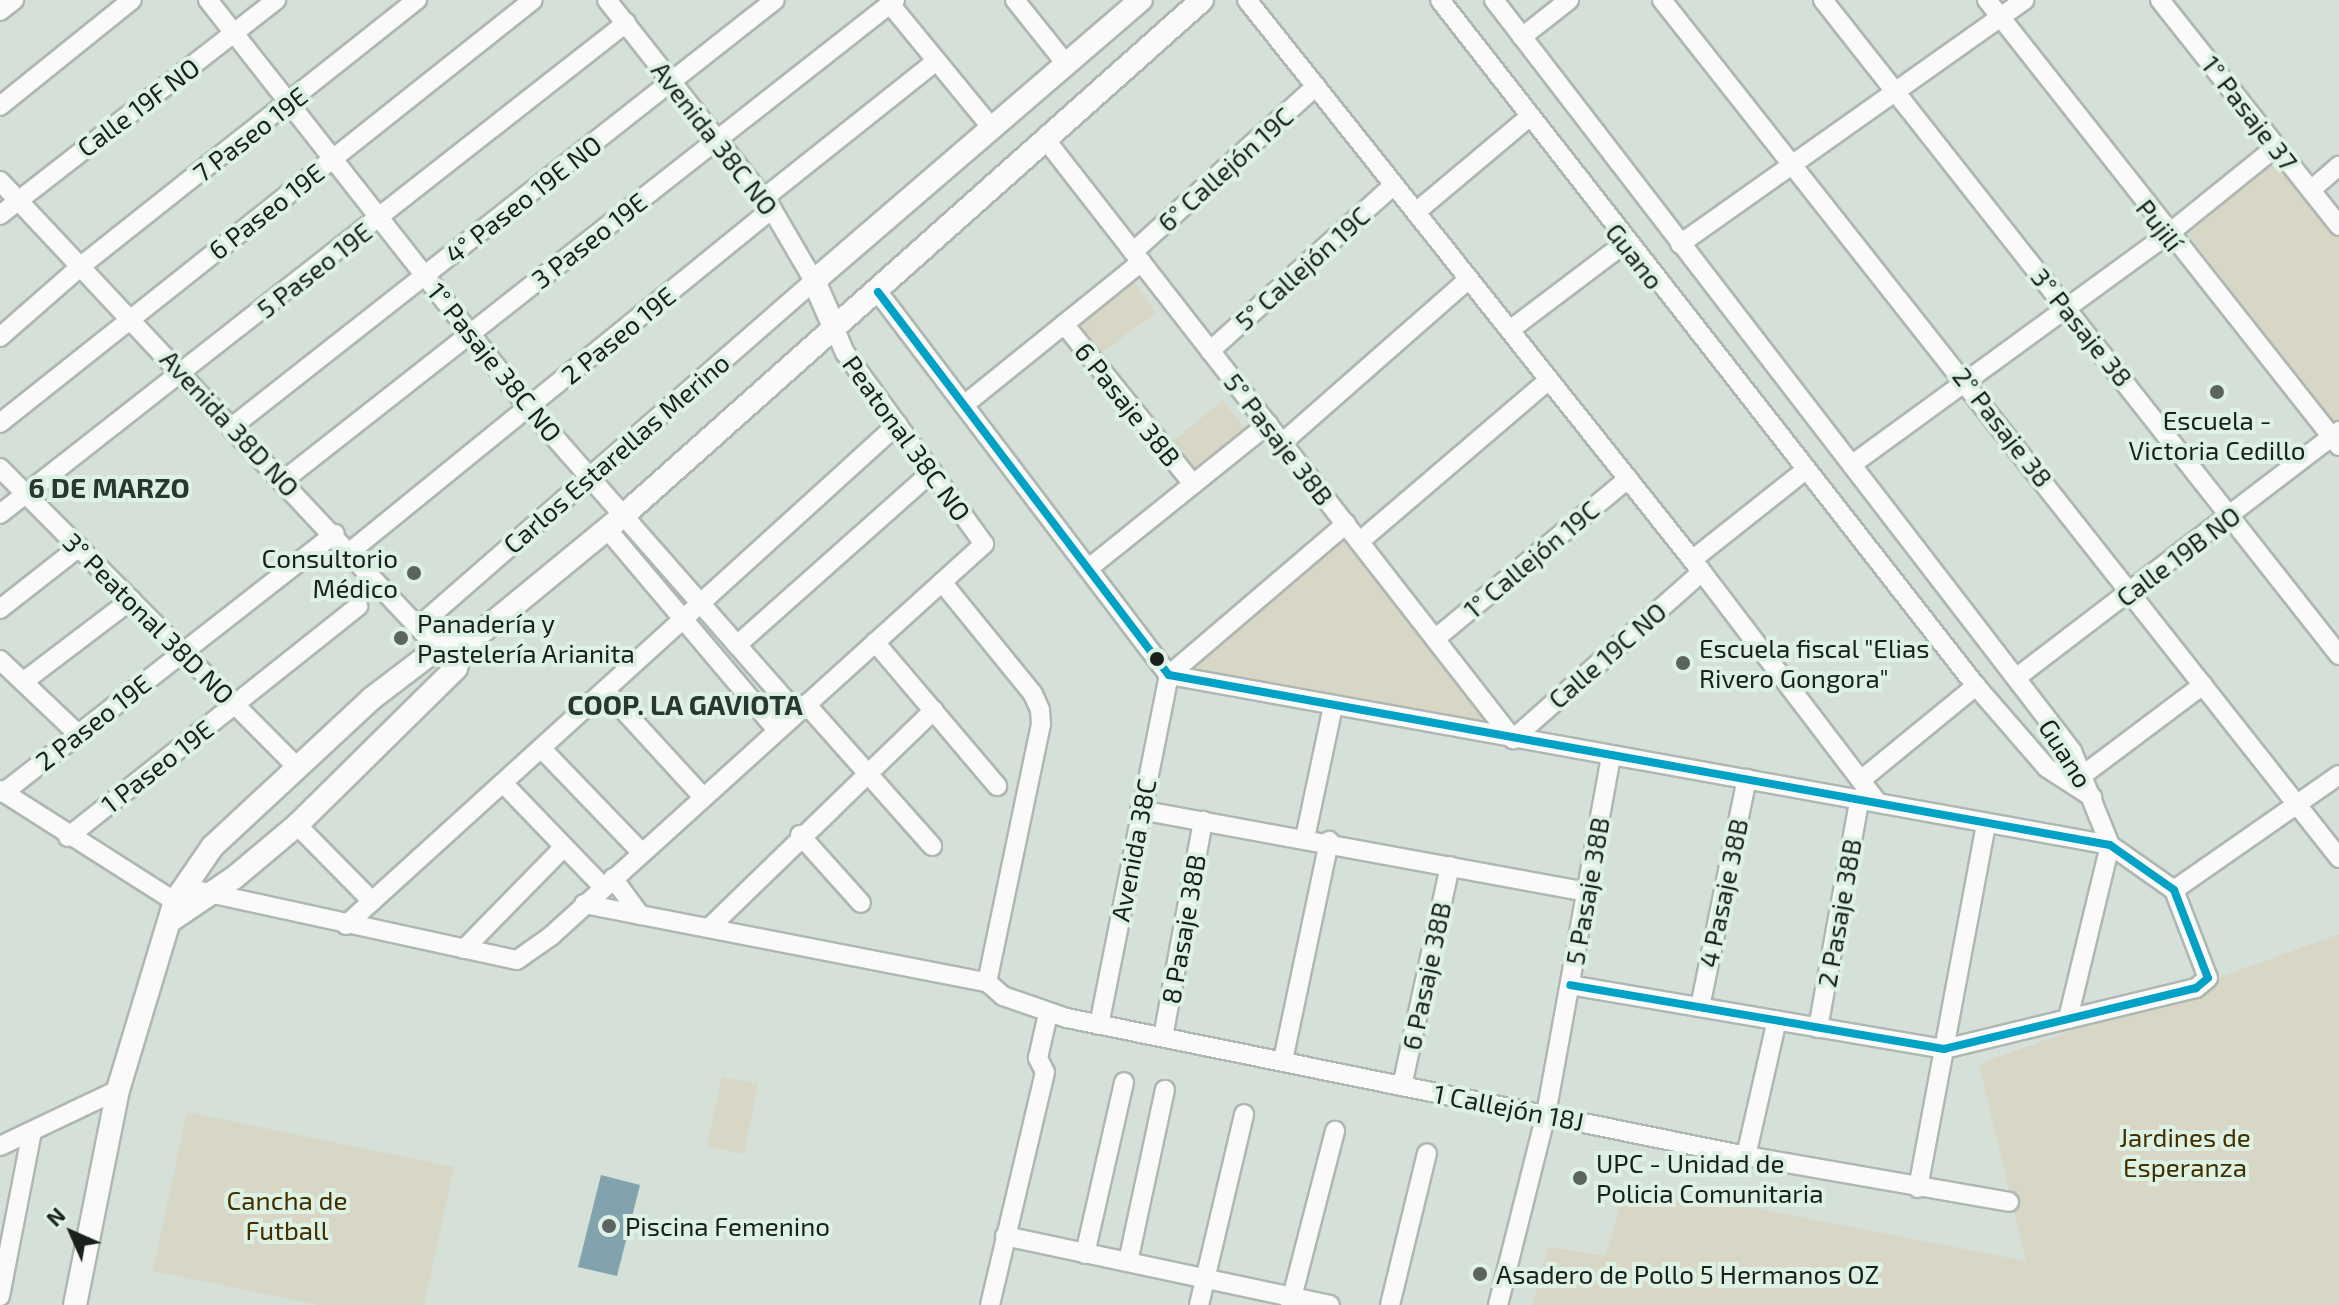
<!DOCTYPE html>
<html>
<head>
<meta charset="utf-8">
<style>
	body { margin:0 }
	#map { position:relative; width:2339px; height:1305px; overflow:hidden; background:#d5e0d9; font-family:"Exo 2",sans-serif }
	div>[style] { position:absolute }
	.green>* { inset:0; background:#d8d7c5 }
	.water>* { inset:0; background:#82a2ae }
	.roads { filter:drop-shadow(2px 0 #aeb7b1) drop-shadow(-2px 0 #aeb7b1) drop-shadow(0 2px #aeb7b1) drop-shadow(0 -2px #aeb7b1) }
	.minor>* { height:18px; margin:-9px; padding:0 9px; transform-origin:9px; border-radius:9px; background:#f9faf9 }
	.tertiary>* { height:22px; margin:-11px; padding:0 11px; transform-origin:11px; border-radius:11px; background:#f9faf9 }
	.bus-1>* { height:8px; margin:-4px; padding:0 4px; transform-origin:4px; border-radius:4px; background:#01a2c5 }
	.dots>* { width:22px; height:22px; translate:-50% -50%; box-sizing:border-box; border:4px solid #ddf2e5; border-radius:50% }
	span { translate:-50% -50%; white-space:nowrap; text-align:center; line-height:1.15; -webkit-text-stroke:8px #ddf2e5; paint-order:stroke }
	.street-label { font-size:26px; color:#19211c }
	.poi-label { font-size:26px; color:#19211c }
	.right { translate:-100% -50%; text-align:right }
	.left { translate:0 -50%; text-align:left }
	.park-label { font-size:26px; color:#412f00 }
	.neighbourhood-label { font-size:28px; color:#28382e; font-weight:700 }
	.north { position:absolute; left:32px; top:1193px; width:80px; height:80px; -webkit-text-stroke:6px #ddf2e5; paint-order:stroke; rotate:315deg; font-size:22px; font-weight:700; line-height:32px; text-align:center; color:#19211c }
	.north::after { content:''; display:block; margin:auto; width:28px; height:36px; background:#19211c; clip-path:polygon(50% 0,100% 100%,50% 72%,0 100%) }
</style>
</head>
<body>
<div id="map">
	<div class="green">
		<i style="clip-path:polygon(2281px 157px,2339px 232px,2339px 418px,2334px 421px,2183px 228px)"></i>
		<i style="clip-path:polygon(1133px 280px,1156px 313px,1099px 354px,1074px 324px)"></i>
		<i style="clip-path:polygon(1223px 400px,1246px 431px,1191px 474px,1167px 446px)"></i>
		<i style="clip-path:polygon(1344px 532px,1499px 731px,1183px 668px)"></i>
		<i style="clip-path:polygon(2339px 934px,2339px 1305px,1532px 1305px,1548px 1247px,1606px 1256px,1626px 1183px,2026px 1261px,1979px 1064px)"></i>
		<i style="clip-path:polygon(722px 1077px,758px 1084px,744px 1154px,707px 1146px)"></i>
		<i style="clip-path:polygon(187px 1112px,454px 1167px,424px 1305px,319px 1305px,153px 1271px)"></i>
	</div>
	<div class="water">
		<i style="clip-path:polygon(601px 1175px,640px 1185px,617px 1276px,578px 1267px)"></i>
	</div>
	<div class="roads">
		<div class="minor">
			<i style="left:208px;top:0;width:518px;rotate:51.82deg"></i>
			<i style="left:528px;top:407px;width:406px;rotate:48.7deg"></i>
			<i style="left:1015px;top:0;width:82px;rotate:51.4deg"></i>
			<i style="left:1247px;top:0;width:731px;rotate:51.5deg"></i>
			<i style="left:1702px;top:572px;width:289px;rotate:52.7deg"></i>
			<i style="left:1440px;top:0;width:871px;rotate:52deg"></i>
			<i style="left:1976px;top:686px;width:108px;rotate:49.1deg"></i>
			<i style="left:2047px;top:768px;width:54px;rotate:32.8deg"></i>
			<i style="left:1494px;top:0;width:948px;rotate:52.42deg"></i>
			<i style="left:2072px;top:751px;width:101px;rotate:68deg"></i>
			<i style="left:2110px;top:845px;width:179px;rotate:103.6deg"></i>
			<i style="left:1662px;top:0;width:1093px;rotate:51.72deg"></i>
			<i style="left:1823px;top:0;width:834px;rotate:51.77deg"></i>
			<i style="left:1987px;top:0;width:568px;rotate:51.72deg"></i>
			<i style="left:2160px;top:0;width:288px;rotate:51.6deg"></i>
			<i style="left:890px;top:4px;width:159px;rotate:50.6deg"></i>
			<i style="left:0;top:11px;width:18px;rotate:-38deg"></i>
			<i style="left:1522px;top:37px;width:60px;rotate:-38.2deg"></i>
			<i style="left:0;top:106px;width:169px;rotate:-38.8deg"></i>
			<i style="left:1046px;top:140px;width:760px;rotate:52.06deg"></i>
			<i style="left:0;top:181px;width:652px;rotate:46.86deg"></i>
			<i style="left:2311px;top:190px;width:37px;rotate:-41deg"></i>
			<i style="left:764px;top:198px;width:220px;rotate:-38.5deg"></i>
			<i style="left:1416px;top:212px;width:146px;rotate:-40deg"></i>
			<i style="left:0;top:215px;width:350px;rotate:-37.9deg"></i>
			<i style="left:1680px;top:244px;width:422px;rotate:-35.3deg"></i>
			<i style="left:1133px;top:252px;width:247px;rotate:-42.2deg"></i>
			<i style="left:878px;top:292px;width:481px;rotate:52.8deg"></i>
			<i style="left:1169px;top:675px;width:956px;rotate:10.24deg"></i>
			<i style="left:2110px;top:845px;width:78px;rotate:35.1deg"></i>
			<i style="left:2174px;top:890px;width:94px;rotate:68.9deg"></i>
			<i style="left:2208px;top:978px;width:16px;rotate:140deg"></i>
			<i style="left:2196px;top:988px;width:259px;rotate:166.4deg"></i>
			<i style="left:1944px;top:1049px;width:379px;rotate:-170.3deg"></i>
			<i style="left:1064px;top:324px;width:206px;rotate:51.1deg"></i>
			<i style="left:1510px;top:330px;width:144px;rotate:-37.1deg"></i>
			<i style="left:0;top:337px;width:108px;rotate:-41.2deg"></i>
			<i style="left:81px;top:266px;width:429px;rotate:-38.4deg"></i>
			<i style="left:1210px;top:351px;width:248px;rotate:-42.1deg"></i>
			<i style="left:964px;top:405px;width:228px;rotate:-38.9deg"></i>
			<i style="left:0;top:423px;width:680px;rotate:-38.44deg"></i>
			<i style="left:233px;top:426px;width:689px;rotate:-38.17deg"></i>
			<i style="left:1282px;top:443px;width:249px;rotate:-41.3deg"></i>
			<i style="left:1854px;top:463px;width:387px;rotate:-36.1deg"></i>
			<i style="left:2167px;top:235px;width:140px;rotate:-38.9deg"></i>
			<i style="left:0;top:468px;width:423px;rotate:45.2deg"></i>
			<i style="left:284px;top:480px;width:777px;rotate:-38.15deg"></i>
			<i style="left:0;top:514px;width:796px;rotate:-38.11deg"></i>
			<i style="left:607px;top:529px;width:263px;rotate:49.8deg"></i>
			<i style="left:1359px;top:542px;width:250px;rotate:-40.5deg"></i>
			<i style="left:351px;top:551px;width:542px;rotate:-39.09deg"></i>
			<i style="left:1692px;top:560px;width:142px;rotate:-38.4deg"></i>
			<i style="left:1089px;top:568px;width:230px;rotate:-38.8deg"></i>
			<i style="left:942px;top:582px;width:144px;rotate:50.9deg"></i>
			<i style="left:1033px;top:694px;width:17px;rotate:66deg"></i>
			<i style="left:1040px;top:710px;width:14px;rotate:86deg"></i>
			<i style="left:1041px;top:724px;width:264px;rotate:101.8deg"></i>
			<i style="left:0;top:609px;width:100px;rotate:-38.1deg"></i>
			<i style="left:419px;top:626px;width:524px;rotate:-41.13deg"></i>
			<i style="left:814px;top:281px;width:83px;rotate:-120.3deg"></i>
			<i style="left:772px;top:209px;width:266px;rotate:-128.3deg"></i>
			<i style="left:1435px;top:639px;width:251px;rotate:-39.7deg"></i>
			<i style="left:875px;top:642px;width:189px;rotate:49.7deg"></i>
			<i style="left:737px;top:645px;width:261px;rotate:-41.6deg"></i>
			<i style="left:0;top:660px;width:106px;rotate:43.5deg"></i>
			<i style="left:2016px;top:678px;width:407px;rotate:-37.4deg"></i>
			<i style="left:23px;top:682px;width:136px;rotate:-37.2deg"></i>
			<i style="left:605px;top:690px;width:145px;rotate:47.5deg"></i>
			<i style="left:806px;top:704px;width:190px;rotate:48.4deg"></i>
			<i style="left:1513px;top:739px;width:252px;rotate:-41.5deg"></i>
			<i style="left:541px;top:748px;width:144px;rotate:46.1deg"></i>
			<i style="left:2083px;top:775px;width:150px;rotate:-36.9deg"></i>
			<i style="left:1861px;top:780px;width:149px;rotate:-39.3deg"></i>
			<i style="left:503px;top:783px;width:144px;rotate:46.1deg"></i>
			<i style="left:0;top:790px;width:218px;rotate:32.5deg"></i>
			<i style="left:3px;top:793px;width:421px;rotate:-38deg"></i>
			<i style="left:1140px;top:810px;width:454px;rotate:10.4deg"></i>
			<i style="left:297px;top:825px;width:107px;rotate:45.4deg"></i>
			<i style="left:800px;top:835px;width:91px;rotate:48.1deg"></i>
			<i style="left:68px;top:837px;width:371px;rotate:-38.5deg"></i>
			<i style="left:1305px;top:838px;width:135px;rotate:-78deg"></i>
			<i style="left:613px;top:878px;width:46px;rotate:53.9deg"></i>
			<i style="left:2174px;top:890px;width:201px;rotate:-34.9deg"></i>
			<i style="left:200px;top:891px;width:324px;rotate:12.3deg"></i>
			<i style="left:517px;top:960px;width:42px;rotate:-35.2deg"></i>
			<i style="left:551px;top:936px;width:584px;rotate:-42.15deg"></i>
			<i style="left:984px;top:544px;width:236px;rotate:-126deg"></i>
			<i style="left:845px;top:353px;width:26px;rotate:-113deg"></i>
			<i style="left:584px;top:904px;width:410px;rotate:11deg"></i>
			<i style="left:987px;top:982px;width:21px;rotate:41deg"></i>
			<i style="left:1003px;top:996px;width:68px;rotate:19deg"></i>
			<i style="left:1067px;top:1018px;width:693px;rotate:11.49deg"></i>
			<i style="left:1746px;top:1156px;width:267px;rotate:9.9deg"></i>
			<i style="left:346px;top:925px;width:745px;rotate:-42.23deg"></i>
			<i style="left:709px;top:928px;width:313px;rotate:-44.1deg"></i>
			<i style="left:464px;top:949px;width:143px;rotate:-45.6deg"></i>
			<i style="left:1700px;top:1007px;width:233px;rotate:-78.4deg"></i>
			<i style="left:1099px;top:1025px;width:357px;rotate:-78.7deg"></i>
			<i style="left:1169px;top:675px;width:233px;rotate:-40.5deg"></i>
			<i style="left:1818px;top:1028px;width:234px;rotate:-79.7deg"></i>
			<i style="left:1163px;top:1037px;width:220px;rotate:-79.5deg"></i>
			<i style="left:1283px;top:1060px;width:224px;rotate:-78.1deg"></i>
			<i style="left:1402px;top:1086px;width:225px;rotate:-77.7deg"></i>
			<i style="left:0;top:1146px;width:131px;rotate:-25.4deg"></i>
			<i style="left:1746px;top:1156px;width:139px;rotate:-77.2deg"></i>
			<i style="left:1918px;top:1188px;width:370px;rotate:-79.4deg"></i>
			<i style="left:1005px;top:1236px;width:332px;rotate:12deg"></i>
			<i style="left:1085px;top:1254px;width:176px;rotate:-77.2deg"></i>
			<i style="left:1128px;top:1262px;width:176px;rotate:-77.9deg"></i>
			<i style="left:0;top:1296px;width:168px;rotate:-79deg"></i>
			<i style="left:990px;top:1305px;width:239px;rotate:-76.7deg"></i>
			<i style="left:1045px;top:1072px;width:16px;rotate:-117deg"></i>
			<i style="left:1038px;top:1058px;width:45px;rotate:-77.2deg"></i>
			<i style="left:1199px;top:1305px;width:196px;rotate:-76.7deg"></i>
			<i style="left:1290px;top:1305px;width:180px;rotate:-75.5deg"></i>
			<i style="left:1390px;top:1305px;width:156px;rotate:-76.3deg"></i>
			<i style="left:1498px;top:1305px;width:197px;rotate:-75.9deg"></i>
			<i style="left:1546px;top:1114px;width:363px;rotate:-79.7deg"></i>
		</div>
		<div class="tertiary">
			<i style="left:835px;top:329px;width:52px;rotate:-113.6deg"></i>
			<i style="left:814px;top:281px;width:431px;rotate:-40.7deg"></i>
			<i style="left:170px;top:921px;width:78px;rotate:-34.1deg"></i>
			<i style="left:235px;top:877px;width:81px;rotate:-40deg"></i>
			<i style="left:297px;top:825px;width:223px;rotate:-44.6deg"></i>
			<i style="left:456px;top:668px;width:21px;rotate:-73deg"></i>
			<i style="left:462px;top:648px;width:210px;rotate:-39.4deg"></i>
			<i style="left:624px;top:515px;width:774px;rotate:-41.7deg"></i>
			<i style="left:75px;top:1305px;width:219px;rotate:-78.7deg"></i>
			<i style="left:118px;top:1090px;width:197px;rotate:-73.2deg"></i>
			<i style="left:175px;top:901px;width:67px;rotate:-55.4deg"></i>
			<i style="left:213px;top:846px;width:216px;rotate:-42.9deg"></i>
			<i style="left:371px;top:699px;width:84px;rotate:-37.3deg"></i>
			<i style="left:438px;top:648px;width:24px"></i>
		</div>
	</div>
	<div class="bus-1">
		<i style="left:878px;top:292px;width:481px;rotate:52.8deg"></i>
		<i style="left:1169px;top:675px;width:956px;rotate:10.24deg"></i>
		<i style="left:2110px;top:845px;width:78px;rotate:35.1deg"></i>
		<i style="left:2174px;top:890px;width:94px;rotate:68.9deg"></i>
		<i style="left:2208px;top:978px;width:16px;rotate:140deg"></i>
		<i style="left:2196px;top:988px;width:259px;rotate:166.4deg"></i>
		<i style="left:1944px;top:1049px;width:379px;rotate:-170.3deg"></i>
	</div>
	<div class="dots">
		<i style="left:2217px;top:392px;background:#5b645e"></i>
		<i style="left:414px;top:573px;background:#5b645e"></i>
		<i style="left:401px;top:638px;background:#5b645e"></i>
		<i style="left:1157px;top:659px;background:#19211c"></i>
		<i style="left:1683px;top:663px;background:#5b645e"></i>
		<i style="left:1580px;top:1178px;background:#5b645e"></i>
		<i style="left:609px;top:1226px;background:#5b645e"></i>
		<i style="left:1480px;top:1274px;background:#5b645e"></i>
	</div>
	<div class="street-label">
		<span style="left:138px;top:107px;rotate:-37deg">Calle 19F NO</span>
		<span style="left:2250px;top:113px;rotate:52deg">1° Pasaje 37</span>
		<span style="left:250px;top:134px;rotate:-38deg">7 Paseo 19E</span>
		<span style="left:715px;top:138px;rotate:52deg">Avenida 38C NO</span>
		<span style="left:1225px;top:169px;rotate:-42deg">6° Callejón 19C</span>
		<span style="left:523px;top:199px;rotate:-38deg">4° Paseo 19E NO</span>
		<span style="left:266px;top:211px;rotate:-38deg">6 Paseo 19E</span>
		<span style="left:2160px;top:225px;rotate:52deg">Pujilí</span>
		<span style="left:589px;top:240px;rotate:-38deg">3 Paseo 19E</span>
		<span style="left:1635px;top:256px;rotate:52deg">Guano</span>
		<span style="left:1302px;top:268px;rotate:-42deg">5° Callejón 19C</span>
		<span style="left:314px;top:270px;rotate:-38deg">5 Paseo 19E</span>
		<span style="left:2082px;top:327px;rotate:51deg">3° Pasaje 38</span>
		<span style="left:618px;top:335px;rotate:-39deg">2 Paseo 19E</span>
		<span style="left:495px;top:362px;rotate:51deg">1° Pasaje 38C NO</span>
		<span style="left:1128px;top:404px;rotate:51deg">6 Pasaje 38B</span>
		<span style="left:230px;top:423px;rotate:47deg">Avenida 38D NO</span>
		<span style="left:2003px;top:427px;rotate:52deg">2° Pasaje 38</span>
		<span style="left:907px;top:438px;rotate:54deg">Peatonal 38C NO</span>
		<span style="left:1279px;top:439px;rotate:52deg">5° Pasaje 38B</span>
		<span style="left:616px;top:453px;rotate:-41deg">Carlos Estarellas Merino</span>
		<span style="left:2178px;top:556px;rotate:-37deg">Calle 19B NO</span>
		<span style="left:1531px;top:559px;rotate:-40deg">1° Callejón 19C</span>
		<span style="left:149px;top:618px;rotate:45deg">3° Peatonal 38D NO</span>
		<span style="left:1607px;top:655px;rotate:-41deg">Calle 19C NO</span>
		<span style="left:93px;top:722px;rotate:-38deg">2 Paseo 19E</span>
		<span style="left:2066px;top:753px;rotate:58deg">Guano</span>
		<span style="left:157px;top:766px;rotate:-38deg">1 Paseo 19E</span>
		<span style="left:1133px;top:850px;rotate:-79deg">Avenida 38C</span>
		<span style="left:1587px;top:891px;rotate:-80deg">5 Pasaje 38B</span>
		<span style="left:1723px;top:893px;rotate:-78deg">4 Pasaje 38B</span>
		<span style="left:1839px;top:913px;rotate:-80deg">2 Pasaje 38B</span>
		<span style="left:1183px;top:929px;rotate:-80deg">8 Pasaje 38B</span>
		<span style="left:1426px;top:976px;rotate:-78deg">6 Pasaje 38B</span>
		<span style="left:1509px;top:1107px;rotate:11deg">1 Callejón 18J</span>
	</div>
	<div class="poi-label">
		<span style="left:2217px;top:435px">Escuela -<br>Victoria Cedillo</span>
		<span class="right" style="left:398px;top:573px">Consultorio<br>Médico</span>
		<span class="left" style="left:417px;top:638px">Panadería y<br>Pastelería Arianita</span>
		<span class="left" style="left:1699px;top:663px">Escuela fiscal "Elias<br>Rivero Gongora"</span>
		<span class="left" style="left:1596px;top:1178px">UPC - Unidad de<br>Policia Comunitaria</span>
		<span class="left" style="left:625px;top:1226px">Piscina Femenino</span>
		<span class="left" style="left:1496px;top:1274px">Asadero de Pollo 5 Hermanos OZ</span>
	</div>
	<div class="park-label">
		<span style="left:2185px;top:1152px">Jardines de<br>Esperanza</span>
		<span style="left:287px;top:1215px">Cancha de<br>Futball</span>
	</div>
	<div class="neighbourhood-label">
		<span style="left:109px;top:487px">6 DE MARZO</span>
		<span style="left:685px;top:704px">COOP. LA GAVIOTA</span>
	</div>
	<div class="north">N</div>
</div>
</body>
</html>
